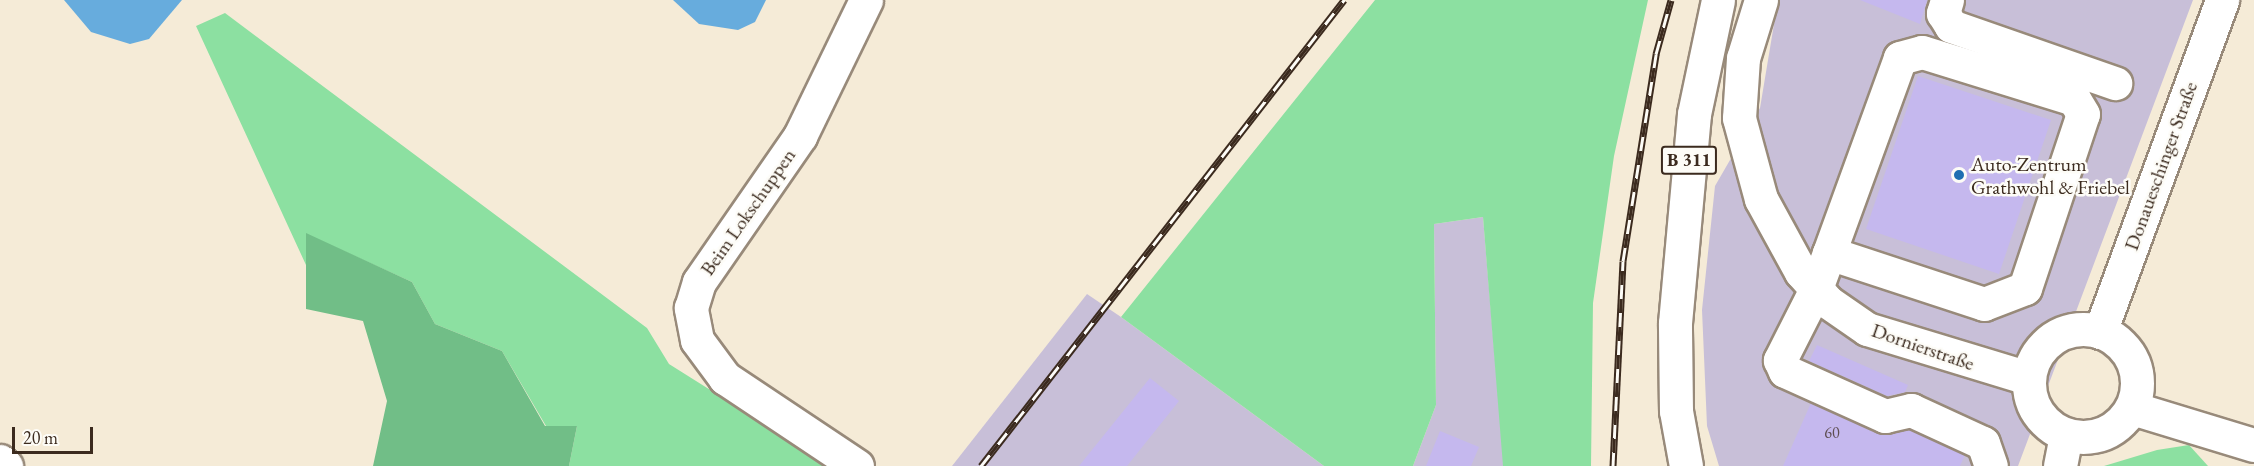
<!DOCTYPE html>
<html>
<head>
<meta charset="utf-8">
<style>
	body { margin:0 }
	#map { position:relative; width:2254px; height:466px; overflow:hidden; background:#f5ebd7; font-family:"EB Garamond",serif }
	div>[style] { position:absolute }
	.industrial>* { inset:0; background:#c8bfd8 }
	.green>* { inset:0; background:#8ce0a1 }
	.forest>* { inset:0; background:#71be87 }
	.water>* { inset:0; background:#67acdd }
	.building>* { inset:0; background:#c5b8ee }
	.roads { filter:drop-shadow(2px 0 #988a7a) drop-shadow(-2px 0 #988a7a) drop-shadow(0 2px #988a7a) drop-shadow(0 -2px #988a7a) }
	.minor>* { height:33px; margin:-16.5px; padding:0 16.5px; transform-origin:16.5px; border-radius:16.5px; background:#fff }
	.minor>.ring { margin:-16.5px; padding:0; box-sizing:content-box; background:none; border:33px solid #fff; border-radius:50% }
	.major>* { height:33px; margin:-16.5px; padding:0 16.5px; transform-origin:16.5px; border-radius:16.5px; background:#fff }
	.rail>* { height:7px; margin-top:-3.5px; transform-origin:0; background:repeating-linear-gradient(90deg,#fdfcf7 0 14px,#3b2a1e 0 28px); box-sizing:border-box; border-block:2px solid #3b2a1e }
	.dots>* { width:16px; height:16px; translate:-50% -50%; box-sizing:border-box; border:3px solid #fdfcf7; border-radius:50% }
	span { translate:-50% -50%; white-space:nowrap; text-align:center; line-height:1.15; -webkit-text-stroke:5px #fdfcf7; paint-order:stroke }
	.number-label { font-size:16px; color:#5e4e52 }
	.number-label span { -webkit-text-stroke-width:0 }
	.shield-label span { padding:2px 4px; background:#fdfcf7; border:2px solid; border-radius:4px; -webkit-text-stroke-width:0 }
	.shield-label { font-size:18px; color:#3b2a1e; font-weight:700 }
	.poi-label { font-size:20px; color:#3b2a1e }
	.left { translate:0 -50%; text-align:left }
	.street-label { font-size:20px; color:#3b2a1e }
	.scale { position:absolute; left:12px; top:427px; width:81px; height:27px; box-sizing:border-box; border:3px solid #3b2a1e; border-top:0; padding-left:8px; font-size:18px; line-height:21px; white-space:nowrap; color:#3b2a1e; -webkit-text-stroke:4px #fdfcf7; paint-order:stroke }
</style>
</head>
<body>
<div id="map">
	<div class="industrial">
		<i style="clip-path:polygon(1778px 0,2193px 0,2018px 466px,1719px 466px,1707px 426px,1702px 310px,1715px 186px,1760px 108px)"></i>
		<i style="clip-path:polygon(1483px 217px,1504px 466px,1413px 466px,1436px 405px,1434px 224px)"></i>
		<i style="clip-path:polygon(1087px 294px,1121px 317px,1324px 466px,952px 466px)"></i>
	</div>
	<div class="green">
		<i style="clip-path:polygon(1375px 0,1648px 0,1614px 156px,1593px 303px,1591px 466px,1503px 466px,1483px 217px,1434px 224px,1436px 405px,1413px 466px,1324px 466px,1121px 317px)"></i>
		<i style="clip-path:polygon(225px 13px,647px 328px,669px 364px,831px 466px,569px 466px,577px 426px,546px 426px,502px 351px,435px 324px,412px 282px,306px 234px,306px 265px,196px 26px)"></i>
		<i style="clip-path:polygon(2189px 445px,2208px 466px,2104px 466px,2157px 450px)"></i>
	</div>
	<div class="forest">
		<i style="clip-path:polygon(306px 233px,412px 282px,435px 324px,502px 351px,545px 426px,577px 426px,569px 466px,373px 466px,387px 401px,363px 321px,306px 309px)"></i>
	</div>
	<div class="water">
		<i style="clip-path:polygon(64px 0,182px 0,149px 39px,130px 44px,91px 32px)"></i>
		<i style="clip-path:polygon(673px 0,766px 0,755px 22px,738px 30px,699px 24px)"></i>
	</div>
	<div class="building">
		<i style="clip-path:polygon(1860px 0,1927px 0,1920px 24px)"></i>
		<i style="clip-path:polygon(1918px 76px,2051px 120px,1999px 274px,1866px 229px)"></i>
		<i style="clip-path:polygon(1817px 345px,1908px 385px,1905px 392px,1887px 396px,1809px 361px)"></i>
		<i style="clip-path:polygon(1150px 378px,1179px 401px,1127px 466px,1079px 466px)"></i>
		<i style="clip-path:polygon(1811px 403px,1877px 433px,1909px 430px,1965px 455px,1960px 466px,1783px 466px)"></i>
		<i style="clip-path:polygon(1440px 431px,1479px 447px,1471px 466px,1426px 466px)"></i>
	</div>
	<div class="roads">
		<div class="minor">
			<i style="left:1761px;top:0;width:61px;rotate:107.2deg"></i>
			<i style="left:1743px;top:58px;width:60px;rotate:93.8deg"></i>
			<i style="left:1739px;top:118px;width:84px;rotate:74.8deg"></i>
			<i style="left:1761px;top:199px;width:83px;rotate:61.3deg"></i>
			<i style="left:1801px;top:272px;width:40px;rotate:48deg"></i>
			<i style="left:1828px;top:302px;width:47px;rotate:34.7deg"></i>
			<i style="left:1867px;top:329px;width:168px;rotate:16.9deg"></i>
			<i style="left:1947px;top:0;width:14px;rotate:107deg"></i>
			<i style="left:1943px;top:13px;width:15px;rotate:58deg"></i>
			<i style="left:1951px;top:26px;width:174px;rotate:19.2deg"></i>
			<i style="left:1829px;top:253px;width:163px;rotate:18.2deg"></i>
			<i style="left:1984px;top:304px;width:44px;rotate:-21.3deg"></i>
			<i style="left:2025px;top:288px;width:183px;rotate:-71.6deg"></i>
			<i style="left:2083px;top:114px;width:17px;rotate:-121deg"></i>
			<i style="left:2074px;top:99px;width:159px;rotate:-162.8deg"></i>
			<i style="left:1922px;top:52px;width:23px;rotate:165deg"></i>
			<i style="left:1900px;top:58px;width:208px;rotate:110deg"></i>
			<i style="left:1829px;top:253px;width:38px;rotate:110deg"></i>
			<i style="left:1816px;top:289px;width:80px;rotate:116.9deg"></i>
			<i style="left:1780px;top:360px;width:12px;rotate:66deg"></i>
			<i style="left:1785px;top:371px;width:110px;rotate:24.2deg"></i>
			<i style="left:1885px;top:416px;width:27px;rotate:-13deg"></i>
			<i style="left:1911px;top:410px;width:79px;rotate:24.6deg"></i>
			<i style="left:1983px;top:443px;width:24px;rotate:71deg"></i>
			<i class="ring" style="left:2029px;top:329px;width:75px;height:75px"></i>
			<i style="left:2100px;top:332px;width:354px;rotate:-69.8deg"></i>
			<i style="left:2132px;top:408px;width:127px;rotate:16.9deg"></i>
			<i style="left:0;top:461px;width:8px;rotate:40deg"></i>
			<i style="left:857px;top:466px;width:159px;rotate:-146.3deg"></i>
			<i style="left:725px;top:378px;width:47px;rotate:-126.4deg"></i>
			<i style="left:697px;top:340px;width:33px;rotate:-101deg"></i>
			<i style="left:691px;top:308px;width:27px;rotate:-73deg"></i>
			<i style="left:699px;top:282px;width:178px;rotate:-55.3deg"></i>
			<i style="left:800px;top:136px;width:151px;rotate:-64.1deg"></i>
			<i style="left:2060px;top:466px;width:32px;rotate:-79deg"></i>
		</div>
		<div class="major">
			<i style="left:1686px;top:466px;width:56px;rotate:-100.3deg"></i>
			<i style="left:1676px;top:411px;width:88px;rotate:-90.7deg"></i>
			<i style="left:1675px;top:323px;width:210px;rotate:-84.8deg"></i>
			<i style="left:1694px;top:114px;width:116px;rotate:-78.1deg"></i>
		</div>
	</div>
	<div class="rail">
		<i style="left:981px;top:466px;width:591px;rotate:-52.08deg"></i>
		<i style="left:1613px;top:466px;width:205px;rotate:-87.2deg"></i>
		<i style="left:1623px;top:261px;width:210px;rotate:-80.9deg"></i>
		<i style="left:1656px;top:54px;width:56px;rotate:-74.5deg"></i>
	</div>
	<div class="dots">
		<i style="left:1959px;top:175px;background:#1f6fb2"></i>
	</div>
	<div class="number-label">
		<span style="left:1832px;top:433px">60</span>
	</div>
	<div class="shield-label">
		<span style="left:1689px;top:160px">B 311</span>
	</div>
	<div class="poi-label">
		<span class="left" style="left:1971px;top:176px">Auto-Zentrum<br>Grathwohl &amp; Friebel</span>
	</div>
	<div class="street-label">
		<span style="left:2161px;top:166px;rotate:-70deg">Donaueschinger Straße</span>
		<span style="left:748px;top:212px;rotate:-55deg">Beim Lokschuppen</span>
		<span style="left:1923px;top:347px;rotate:19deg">Dornierstraße</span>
	</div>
	<div class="scale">20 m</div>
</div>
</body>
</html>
